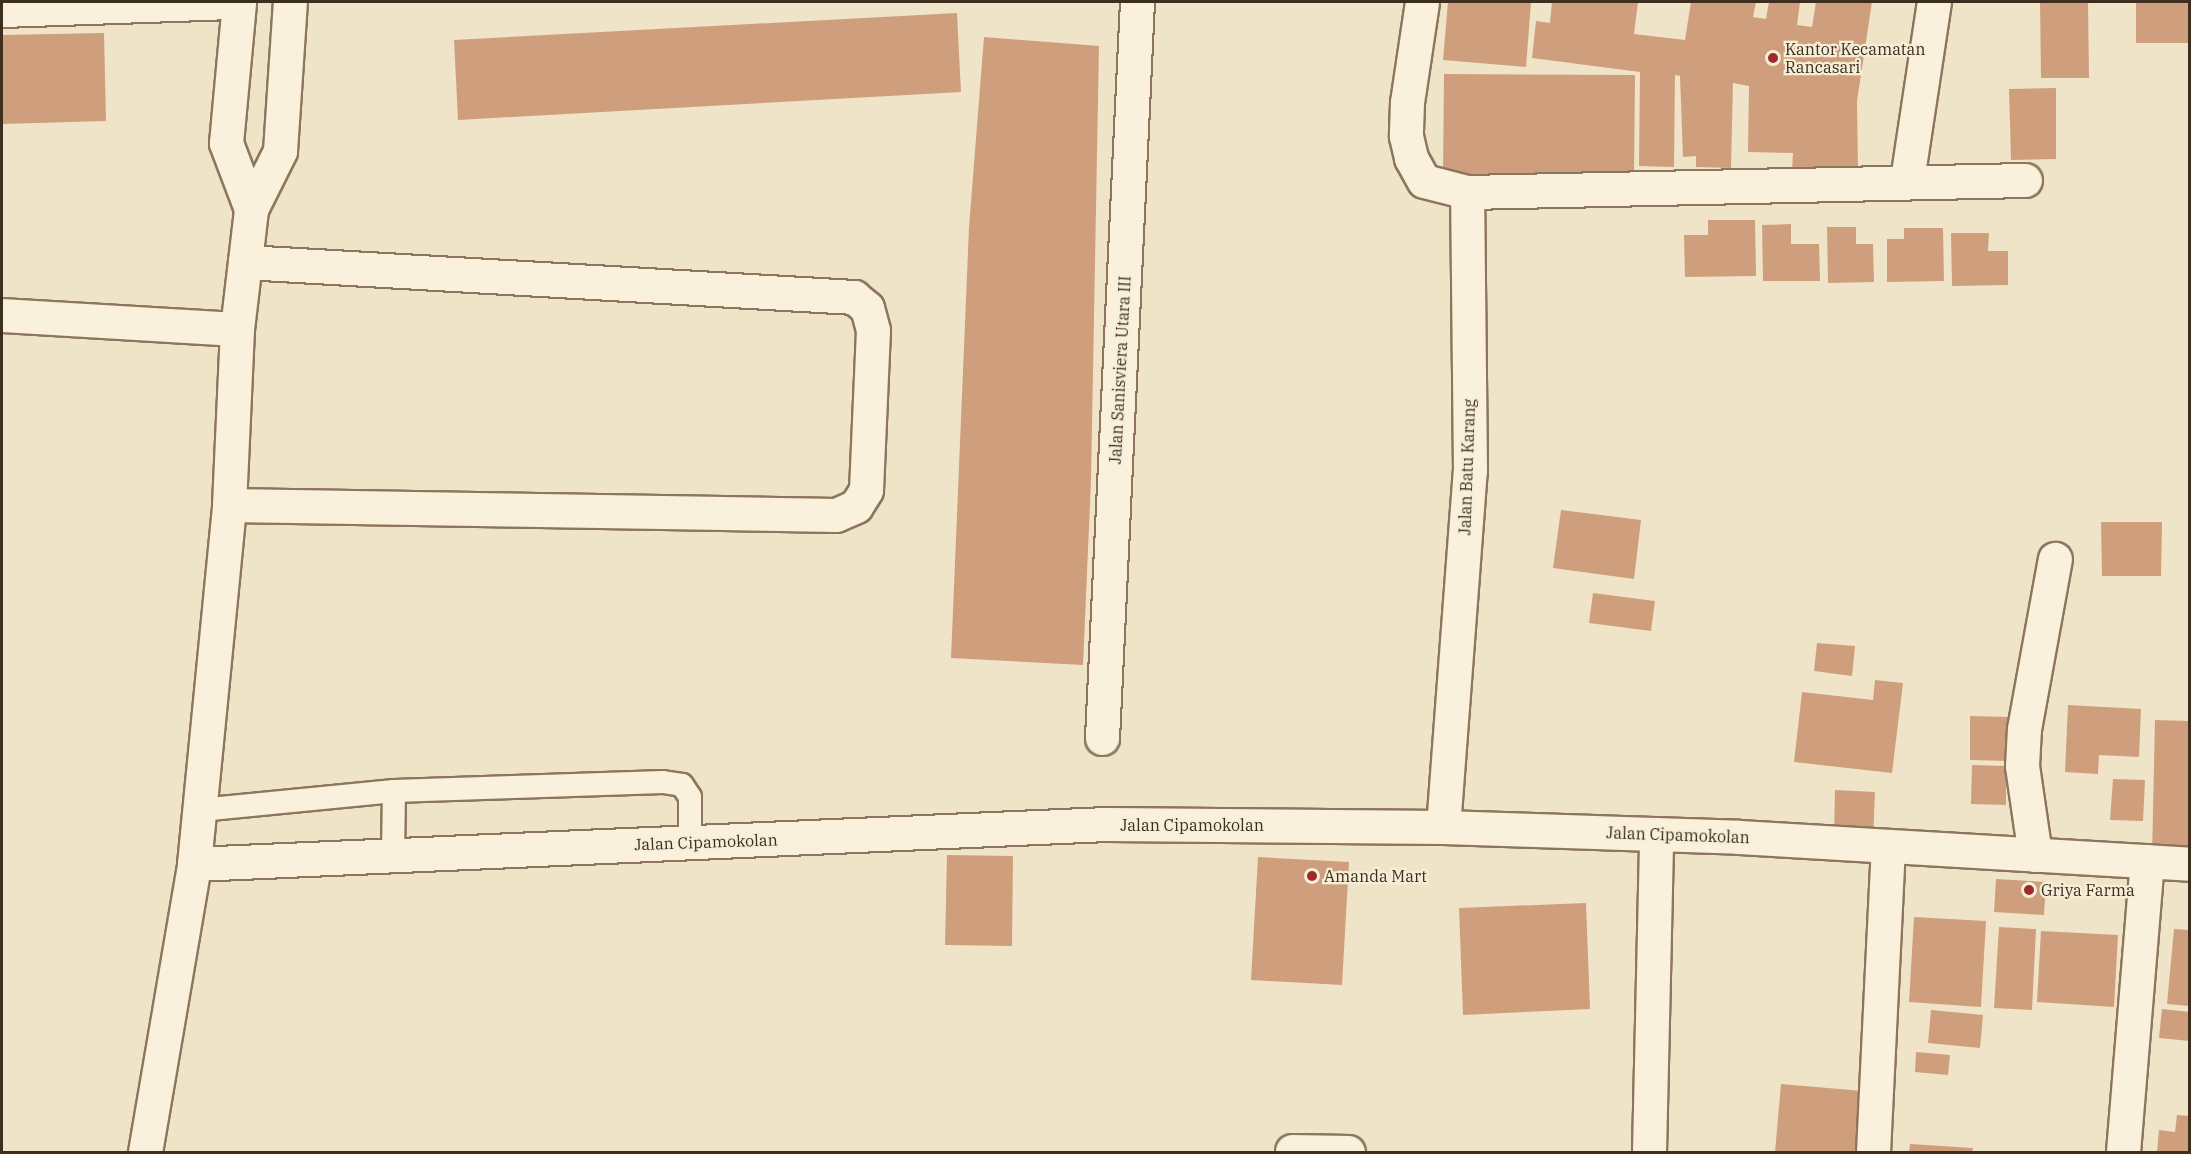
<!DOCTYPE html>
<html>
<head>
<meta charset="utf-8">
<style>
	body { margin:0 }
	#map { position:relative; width:2191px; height:1154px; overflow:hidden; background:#f0e4c8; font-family:"IBM Plex Serif",serif }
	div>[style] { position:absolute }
	.building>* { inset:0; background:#cf9f7d }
	.roads { filter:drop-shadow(2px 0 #8d765c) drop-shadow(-2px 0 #8d765c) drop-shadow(0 2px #8d765c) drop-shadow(0 -2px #8d765c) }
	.service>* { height:22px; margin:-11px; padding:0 11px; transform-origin:11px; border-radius:11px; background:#faf1dc }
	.minor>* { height:33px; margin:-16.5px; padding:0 16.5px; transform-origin:16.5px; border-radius:16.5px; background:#faf1dc }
	.tertiary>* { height:33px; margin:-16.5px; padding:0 16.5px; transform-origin:16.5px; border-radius:16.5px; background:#faf1dc }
	.dots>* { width:16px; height:16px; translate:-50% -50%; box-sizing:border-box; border:3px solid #f7eed8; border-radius:50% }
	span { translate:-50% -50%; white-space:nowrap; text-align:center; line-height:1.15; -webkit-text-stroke:4.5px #f7eed8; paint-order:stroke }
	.poi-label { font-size:16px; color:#3d2e20 }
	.left { translate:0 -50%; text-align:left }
	.street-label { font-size:16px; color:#3d2e20 }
	.frame { position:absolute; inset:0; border:3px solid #3d2e20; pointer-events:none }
</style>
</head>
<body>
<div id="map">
	<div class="building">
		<i style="clip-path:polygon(1448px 2px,1531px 2px,1526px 67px,1443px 60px)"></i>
		<i style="clip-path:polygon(1552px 2px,1638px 2px,1634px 34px,1685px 40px,1691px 2px,1756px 2px,1753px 17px,1766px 19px,1769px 2px,1800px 2px,1797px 25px,1812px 27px,1816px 2px,1872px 2px,1857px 101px,1858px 169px,1792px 170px,1793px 153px,1748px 152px,1749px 86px,1733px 83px,1731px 168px,1696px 167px,1696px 156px,1683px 157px,1680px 76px,1675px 75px,1674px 167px,1639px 166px,1640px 72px,1532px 58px,1536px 21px,1550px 23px)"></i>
		<i style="clip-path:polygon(2040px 2px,2088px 2px,2089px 78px,2041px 78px)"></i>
		<i style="clip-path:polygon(2136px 2px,2190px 2px,2190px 43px,2136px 43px)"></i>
		<i style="clip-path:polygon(957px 13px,961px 92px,458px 120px,454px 40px)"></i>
		<i style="clip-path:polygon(104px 33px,106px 121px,2px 124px,2px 35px)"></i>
		<i style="clip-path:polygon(984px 37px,1099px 46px,1091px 481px,1083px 665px,951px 658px,969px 227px)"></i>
		<i style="clip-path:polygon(1444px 74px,1635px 75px,1634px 175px,1443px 175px)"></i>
		<i style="clip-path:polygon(2056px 88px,2056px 159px,2011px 160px,2009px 89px)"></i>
		<i style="clip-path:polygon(1708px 220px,1755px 220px,1756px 276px,1685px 277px,1684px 235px,1708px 235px)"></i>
		<i style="clip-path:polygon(1791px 224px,1791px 244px,1819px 244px,1820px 281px,1763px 281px,1762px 225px)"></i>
		<i style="clip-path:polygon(1827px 227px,1856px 227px,1856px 244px,1873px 244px,1874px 282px,1828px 283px)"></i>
		<i style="clip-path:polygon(1904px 228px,1943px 228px,1944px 281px,1887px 282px,1887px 239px,1904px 239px)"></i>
		<i style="clip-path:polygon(1951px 233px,1989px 233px,1988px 251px,2008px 251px,2008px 285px,1952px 286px)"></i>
		<i style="clip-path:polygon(1561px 510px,1641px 520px,1634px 579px,1553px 568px)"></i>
		<i style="clip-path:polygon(2101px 522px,2162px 522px,2161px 576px,2102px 576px)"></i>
		<i style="clip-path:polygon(1593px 593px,1655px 601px,1651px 631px,1589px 623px)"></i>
		<i style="clip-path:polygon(1817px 643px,1855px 646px,1852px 676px,1814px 671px)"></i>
		<i style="clip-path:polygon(1875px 680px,1903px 683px,1892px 773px,1794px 762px,1802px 692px,1873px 700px)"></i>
		<i style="clip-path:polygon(2068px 705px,2141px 709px,2139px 757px,2099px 755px,2098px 774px,2065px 772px)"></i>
		<i style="clip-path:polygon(1970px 716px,2010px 717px,2009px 761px,1970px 760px)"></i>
		<i style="clip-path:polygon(2155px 720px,2190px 721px,2190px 856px,2152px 856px)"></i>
		<i style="clip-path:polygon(1972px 765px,2006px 766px,2006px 805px,1971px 804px)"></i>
		<i style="clip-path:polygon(2113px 779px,2145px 780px,2143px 821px,2110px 820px)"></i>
		<i style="clip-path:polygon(1835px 790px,1875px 792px,1873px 840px,1834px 838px)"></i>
		<i style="clip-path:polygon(947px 855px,1013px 856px,1012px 946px,945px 945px)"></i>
		<i style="clip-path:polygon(1258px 857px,1349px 862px,1342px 985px,1251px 980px)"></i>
		<i style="clip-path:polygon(1996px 879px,2046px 882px,2044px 915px,1994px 912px)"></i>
		<i style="clip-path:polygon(1586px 903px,1590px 1009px,1463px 1015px,1459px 908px)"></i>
		<i style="clip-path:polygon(1914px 917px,1986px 921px,1981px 1007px,1909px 1002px)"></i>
		<i style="clip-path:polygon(1999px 927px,2036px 929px,2032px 1010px,1994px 1008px)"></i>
		<i style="clip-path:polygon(2174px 929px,2190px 930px,2190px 1006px,2167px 1004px)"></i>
		<i style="clip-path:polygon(2041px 931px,2118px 935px,2114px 1007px,2037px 1002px)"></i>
		<i style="clip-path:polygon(2162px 1009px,2190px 1012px,2190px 1041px,2159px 1038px)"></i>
		<i style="clip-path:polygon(1931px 1010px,1983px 1015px,1980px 1048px,1928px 1043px)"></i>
		<i style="clip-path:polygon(1916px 1052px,1950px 1055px,1948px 1075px,1915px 1072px)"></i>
		<i style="clip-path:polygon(1781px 1084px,1863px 1091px,1857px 1152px,1775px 1152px)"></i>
		<i style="clip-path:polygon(2177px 1115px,2190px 1116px,2190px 1152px,2157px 1152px,2159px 1130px,2175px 1132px)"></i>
		<i style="clip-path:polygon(1910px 1144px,1973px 1148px,1972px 1152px,1909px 1152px)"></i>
	</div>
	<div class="roads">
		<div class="service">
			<i style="left:200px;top:810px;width:195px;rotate:-5.6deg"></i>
			<i style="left:394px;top:791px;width:269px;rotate:-1.9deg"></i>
			<i style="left:663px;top:782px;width:19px;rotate:9deg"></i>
			<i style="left:682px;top:785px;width:14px;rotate:56deg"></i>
			<i style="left:690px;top:797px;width:45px;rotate:90deg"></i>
			<i style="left:393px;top:855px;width:64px;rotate:-89.1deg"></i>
		</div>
		<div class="minor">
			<i style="left:1422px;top:2px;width:101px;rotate:98.5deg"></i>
			<i style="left:1407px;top:102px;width:34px;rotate:92deg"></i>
			<i style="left:1406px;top:136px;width:23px;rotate:77deg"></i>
			<i style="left:1411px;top:158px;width:26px;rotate:61deg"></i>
			<i style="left:1424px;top:181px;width:44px;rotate:14.3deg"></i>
			<i style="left:1467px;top:192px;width:558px;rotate:-1.23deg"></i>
			<i style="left:2px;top:10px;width:228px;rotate:-2deg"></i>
			<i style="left:1907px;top:180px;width:180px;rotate:-81.4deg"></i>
			<i style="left:251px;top:209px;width:65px;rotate:-63.4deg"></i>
			<i style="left:280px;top:151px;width:149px;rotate:-86.2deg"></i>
			<i style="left:2px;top:315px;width:235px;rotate:3.4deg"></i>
			<i style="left:229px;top:505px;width:607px;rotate:0.94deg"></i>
			<i style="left:836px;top:515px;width:22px;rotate:-24deg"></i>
			<i style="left:856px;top:506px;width:19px;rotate:-58deg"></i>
			<i style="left:866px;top:490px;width:160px;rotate:-87.5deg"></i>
			<i style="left:873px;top:330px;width:23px;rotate:-105deg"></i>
			<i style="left:867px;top:308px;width:17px;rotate:-140deg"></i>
			<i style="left:854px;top:297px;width:610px;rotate:-176.71deg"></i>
			<i style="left:1102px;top:738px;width:737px;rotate:-87.28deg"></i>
			<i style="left:1443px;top:827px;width:357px;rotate:-85.7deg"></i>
			<i style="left:1470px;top:471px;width:279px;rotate:-90.6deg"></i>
			<i style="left:2035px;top:855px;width:90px;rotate:-98.3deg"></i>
			<i style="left:2022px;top:766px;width:37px;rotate:-87deg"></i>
			<i style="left:2024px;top:729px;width:173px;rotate:-79.7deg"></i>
			<i style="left:194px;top:864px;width:361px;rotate:-84.4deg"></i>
			<i style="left:229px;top:505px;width:176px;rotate:-87.4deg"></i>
			<i style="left:237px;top:329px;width:121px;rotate:-83.3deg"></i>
			<i style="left:251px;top:209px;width:71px;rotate:-110.7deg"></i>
			<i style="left:226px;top:143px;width:142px;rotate:-84.7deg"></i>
			<i style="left:1292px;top:1151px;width:56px;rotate:1deg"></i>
			<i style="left:1649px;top:1152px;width:318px;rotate:-88.7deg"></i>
			<i style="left:1873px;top:1152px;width:306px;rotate:-87.2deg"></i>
			<i style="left:2123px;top:1152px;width:292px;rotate:-85.3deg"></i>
		</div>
		<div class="tertiary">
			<i style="left:145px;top:1152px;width:292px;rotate:-80.3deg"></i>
			<i style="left:194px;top:864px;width:915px;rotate:-2.51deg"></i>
			<i style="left:1108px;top:824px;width:335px;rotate:0.5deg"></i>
			<i style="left:1443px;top:827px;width:296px;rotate:1.9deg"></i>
			<i style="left:1739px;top:837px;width:452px;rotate:3.4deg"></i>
		</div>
	</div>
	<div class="dots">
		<i style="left:1773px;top:58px;background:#9e2a2b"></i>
		<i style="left:1312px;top:876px;background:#9e2a2b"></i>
		<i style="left:2029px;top:890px;background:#9e2a2b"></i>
	</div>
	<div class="poi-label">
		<span class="left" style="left:1785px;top:58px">Kantor Kecamatan<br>Rancasari</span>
		<span class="left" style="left:1324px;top:876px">Amanda Mart</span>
		<span class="left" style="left:2041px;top:890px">Griya Farma</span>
	</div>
	<div class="street-label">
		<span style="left:1120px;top:370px;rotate:-87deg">Jalan Sanisviera Utara III</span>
		<span style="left:1467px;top:467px;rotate:-88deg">Jalan Batu Karang</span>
		<span style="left:1192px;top:825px">Jalan Cipamokolan</span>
		<span style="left:1678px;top:835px;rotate:2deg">Jalan Cipamokolan</span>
		<span style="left:706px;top:842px;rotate:-2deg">Jalan Cipamokolan</span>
	</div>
	<div class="frame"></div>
</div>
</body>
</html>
